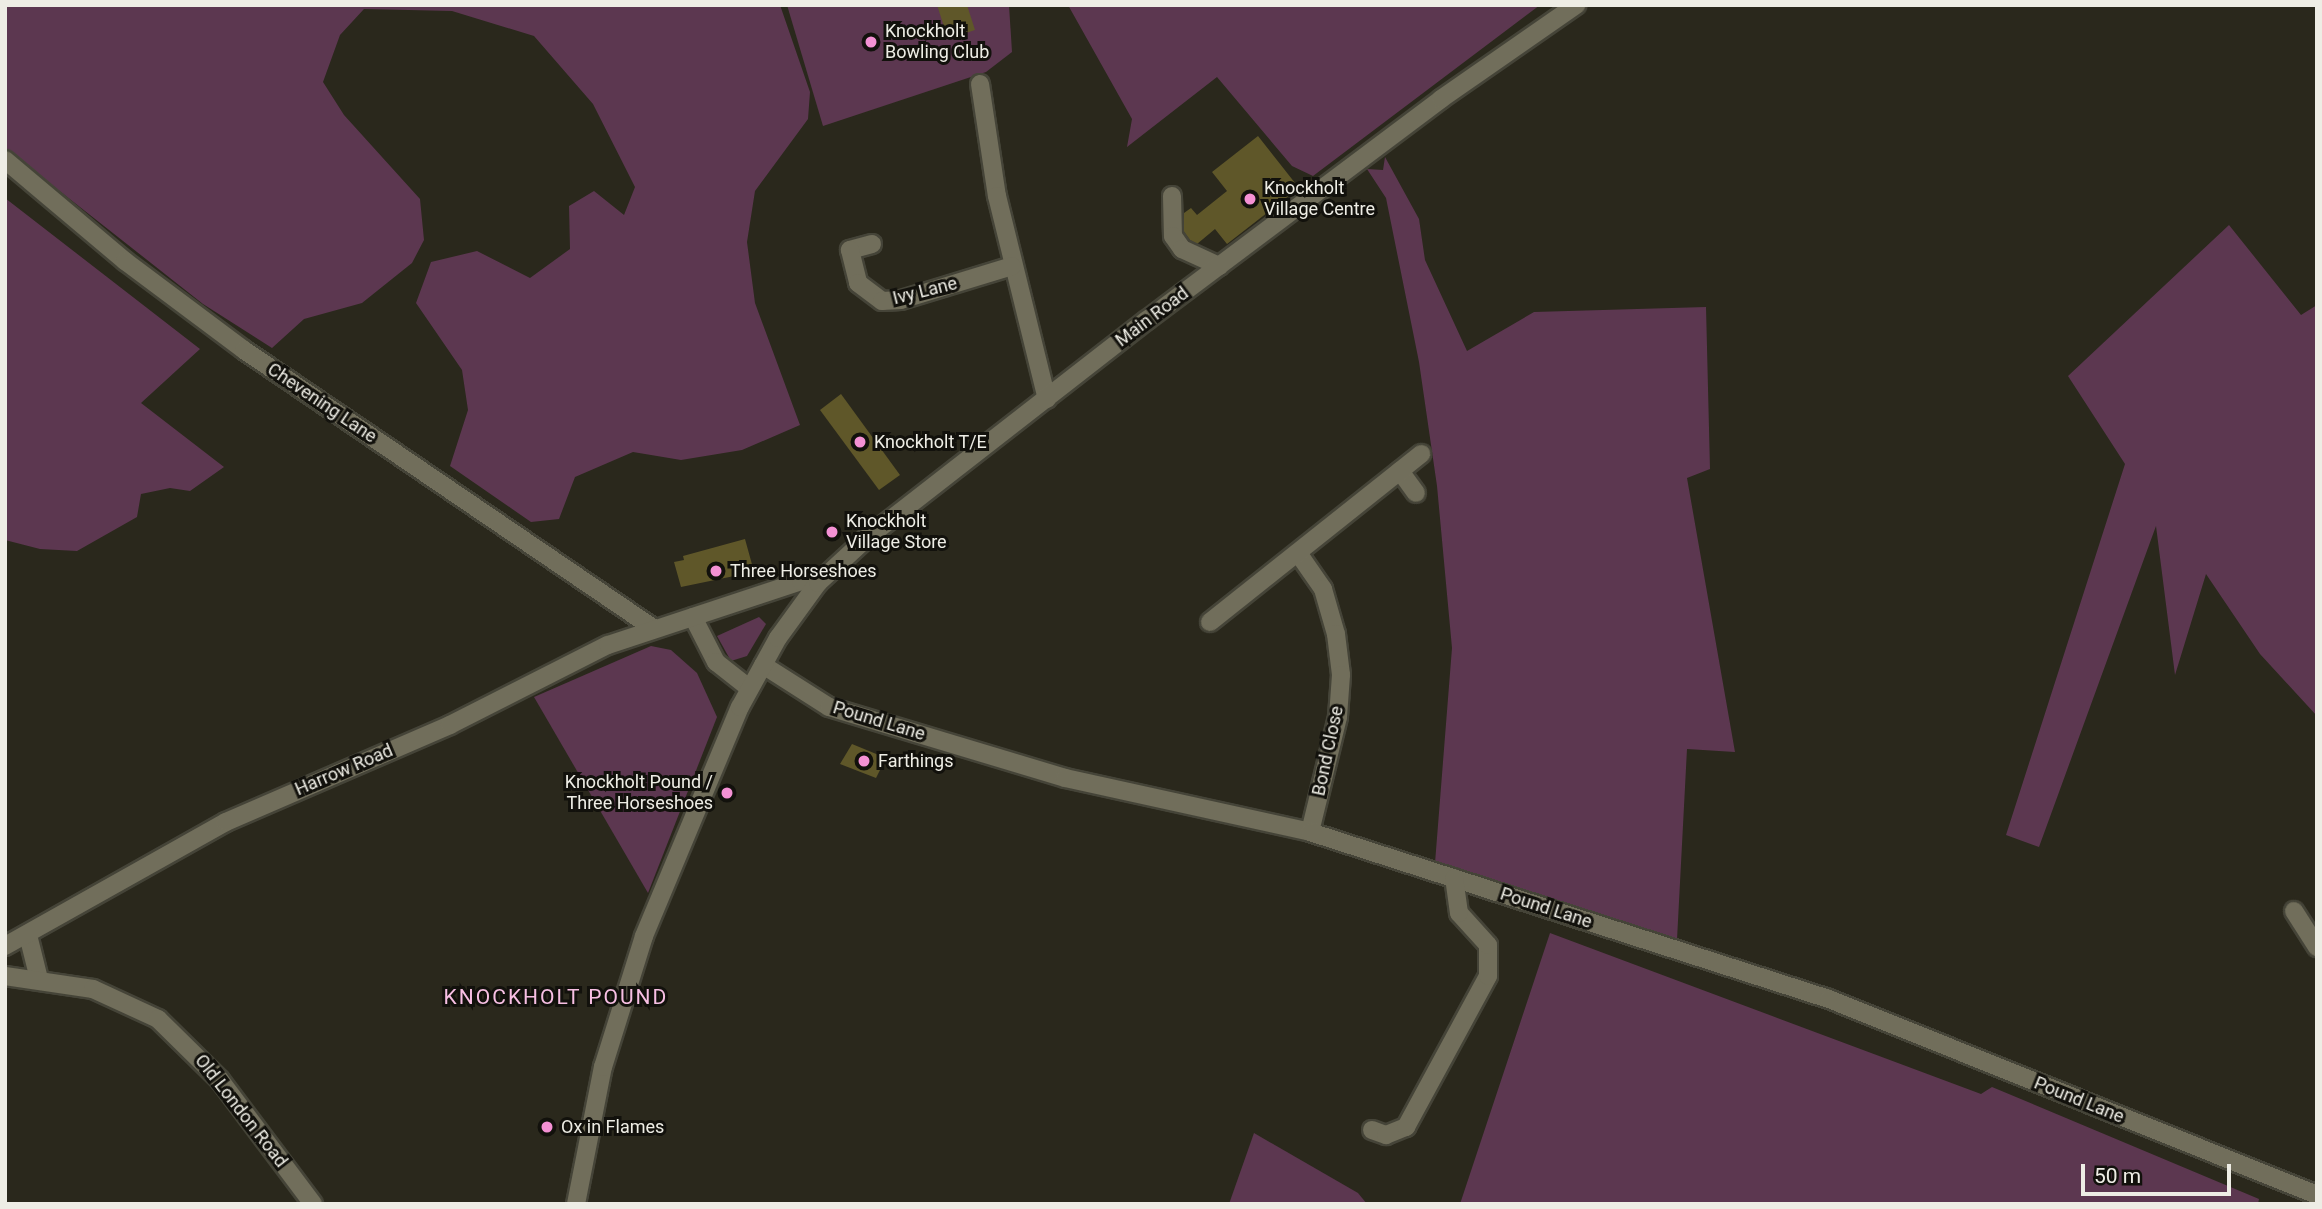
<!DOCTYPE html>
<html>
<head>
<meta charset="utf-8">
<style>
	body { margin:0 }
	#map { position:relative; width:2322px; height:1209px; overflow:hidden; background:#2a281c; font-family:Roboto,sans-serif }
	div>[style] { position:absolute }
	.green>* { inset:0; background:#5c3750 }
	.building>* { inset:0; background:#5f5729 }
	.roads { filter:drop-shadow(2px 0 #454438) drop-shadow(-2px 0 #454438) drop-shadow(0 2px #454438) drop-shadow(0 -2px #454438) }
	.minor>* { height:18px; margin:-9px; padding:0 9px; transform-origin:9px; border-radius:9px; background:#716e5b }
	.dots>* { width:19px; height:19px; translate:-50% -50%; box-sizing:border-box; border:4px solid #12110c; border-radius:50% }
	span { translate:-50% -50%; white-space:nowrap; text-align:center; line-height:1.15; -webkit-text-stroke:6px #12110c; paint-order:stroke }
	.poi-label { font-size:18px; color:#eeede5 }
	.left { translate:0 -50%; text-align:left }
	.right { translate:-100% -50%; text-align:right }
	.street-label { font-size:18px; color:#eeede5 }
	.quarter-label { font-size:21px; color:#f7bfe3; letter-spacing:2px }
	.frame { position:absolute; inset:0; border:7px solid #eeede5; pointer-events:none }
	.scale { position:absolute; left:2081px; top:1164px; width:150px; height:32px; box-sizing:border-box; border:4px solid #eeede5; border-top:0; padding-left:9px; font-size:21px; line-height:24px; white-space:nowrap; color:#eeede5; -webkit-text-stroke:5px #12110c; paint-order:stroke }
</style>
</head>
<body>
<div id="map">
	<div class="green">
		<i style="clip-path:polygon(5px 5px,780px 5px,810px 92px,808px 119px,755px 191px,747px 242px,755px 303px,800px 425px,742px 450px,681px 460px,633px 452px,575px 477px,559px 519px,531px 522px,450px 466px,468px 410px,462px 370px,416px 303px,431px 262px,477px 251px,530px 278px,570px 249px,569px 206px,594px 191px,624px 215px,635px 187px,593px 104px,534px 36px,452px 11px,364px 9px,340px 35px,323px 82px,344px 115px,420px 199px,424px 240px,412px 263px,362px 303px,304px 319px,272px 348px,203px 304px,5px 148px)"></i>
		<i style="clip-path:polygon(787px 5px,1009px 5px,1012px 52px,986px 72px,823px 126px)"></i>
		<i style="clip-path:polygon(1068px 5px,1540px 5px,1313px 176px,1292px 166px,1217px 77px,1127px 147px,1132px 119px)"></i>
		<i style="clip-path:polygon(1385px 157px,1419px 219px,1425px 260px,1467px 351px,1534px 312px,1706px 307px,1710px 469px,1687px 478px,1735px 752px,1687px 749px,1677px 940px,1435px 863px,1452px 648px,1437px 486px,1419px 362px,1386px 198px,1367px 169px,1383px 170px)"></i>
		<i style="clip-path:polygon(5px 198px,200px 349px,141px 403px,224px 467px,190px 491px,170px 488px,141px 494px,137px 517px,77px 551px,40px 549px,5px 540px)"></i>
		<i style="clip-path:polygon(2229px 225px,2301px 315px,2317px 305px,2317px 716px,2260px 654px,2206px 574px,2175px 675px,2156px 526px,2039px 847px,2006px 835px,2125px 464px,2068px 376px)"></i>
		<i style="clip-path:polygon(759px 617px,766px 624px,747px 656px,731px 661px,717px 636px)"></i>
		<i style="clip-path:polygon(651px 646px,671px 650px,697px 673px,717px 717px,648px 893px,534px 697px)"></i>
		<i style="clip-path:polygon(1550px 933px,1981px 1094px,1992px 1087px,2259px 1199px,2258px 1204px,1460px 1204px)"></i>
		<i style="clip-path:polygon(1254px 1133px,1358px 1193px,1367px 1204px,1229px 1204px)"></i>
	</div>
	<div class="building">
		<i style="clip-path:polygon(937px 5px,967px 5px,975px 30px,948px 39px)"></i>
		<i style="clip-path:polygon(1258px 136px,1299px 188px,1227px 244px,1215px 229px,1197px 244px,1190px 240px,1184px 232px,1184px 213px,1191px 208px,1197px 215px,1227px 191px,1212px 172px)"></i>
		<i style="clip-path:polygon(841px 394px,900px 475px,879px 490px,820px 410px)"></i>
		<i style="clip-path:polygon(745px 539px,753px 568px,743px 571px,744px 574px,681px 587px,674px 562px,684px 560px,683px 556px)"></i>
		<i style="clip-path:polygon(852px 744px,886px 758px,876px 778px,840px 764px)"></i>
	</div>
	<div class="roads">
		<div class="minor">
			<i style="left:980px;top:84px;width:113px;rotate:81.4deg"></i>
			<i style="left:997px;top:196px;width:209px;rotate:76.2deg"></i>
			<i style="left:5px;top:160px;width:157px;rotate:40.1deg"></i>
			<i style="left:125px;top:261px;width:149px;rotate:36.8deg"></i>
			<i style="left:244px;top:350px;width:495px;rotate:34.2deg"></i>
			<i style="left:1172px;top:196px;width:40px;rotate:88.6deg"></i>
			<i style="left:1173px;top:236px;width:16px;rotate:55deg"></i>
			<i style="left:1182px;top:249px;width:41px;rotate:24.7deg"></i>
			<i style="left:872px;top:244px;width:23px;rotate:165deg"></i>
			<i style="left:850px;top:250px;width:34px;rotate:76deg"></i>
			<i style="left:858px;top:283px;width:30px;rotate:37deg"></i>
			<i style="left:882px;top:301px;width:19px;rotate:-3deg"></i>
			<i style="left:901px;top:300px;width:116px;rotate:-17deg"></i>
			<i style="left:1400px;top:471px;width:27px;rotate:54deg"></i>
			<i style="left:1298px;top:553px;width:44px;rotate:55.2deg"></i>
			<i style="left:1323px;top:589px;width:47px;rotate:73.9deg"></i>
			<i style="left:1336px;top:634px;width:41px;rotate:83deg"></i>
			<i style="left:1341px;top:675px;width:42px;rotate:94.1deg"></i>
			<i style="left:1338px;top:717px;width:118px;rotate:103.7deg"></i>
			<i style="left:693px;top:617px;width:51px;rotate:62.9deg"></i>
			<i style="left:716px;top:662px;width:42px;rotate:38.2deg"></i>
			<i style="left:1210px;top:622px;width:270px;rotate:-38.5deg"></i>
			<i style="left:763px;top:665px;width:78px;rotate:32.5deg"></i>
			<i style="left:829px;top:707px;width:246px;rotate:16.7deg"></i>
			<i style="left:1065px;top:778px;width:251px;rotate:12.4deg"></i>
			<i style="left:1310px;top:832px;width:545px;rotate:17.84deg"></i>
			<i style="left:1829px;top:999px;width:526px;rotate:21.88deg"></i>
			<i style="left:2294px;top:911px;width:43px;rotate:57.4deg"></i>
			<i style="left:28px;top:935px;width:45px;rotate:76deg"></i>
			<i style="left:5px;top:946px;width:253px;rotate:-29.3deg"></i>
			<i style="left:226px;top:822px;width:244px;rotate:-23.4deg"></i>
			<i style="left:450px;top:725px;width:177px;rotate:-26.9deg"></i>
			<i style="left:608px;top:645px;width:203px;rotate:-18.3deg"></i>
			<i style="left:801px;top:581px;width:17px;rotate:7deg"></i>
			<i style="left:5px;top:976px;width:89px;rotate:8.4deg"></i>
			<i style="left:93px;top:989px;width:72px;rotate:24.8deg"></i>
			<i style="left:158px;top:1019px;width:87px;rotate:44.5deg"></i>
			<i style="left:220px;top:1080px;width:155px;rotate:53.1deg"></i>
			<i style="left:1372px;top:1130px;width:15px;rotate:20deg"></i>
			<i style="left:1386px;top:1135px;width:22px;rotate:-22deg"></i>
			<i style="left:1406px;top:1127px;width:172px;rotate:-61.5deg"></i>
			<i style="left:1488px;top:976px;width:31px;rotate:-90deg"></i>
			<i style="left:1488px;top:945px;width:43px;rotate:-132.2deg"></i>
			<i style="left:1459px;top:913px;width:35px;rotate:-98deg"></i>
			<i style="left:576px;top:1204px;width:140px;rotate:-78.9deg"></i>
			<i style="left:603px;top:1067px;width:137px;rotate:-72.6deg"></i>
			<i style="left:644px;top:936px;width:248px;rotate:-67.3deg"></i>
			<i style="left:740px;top:707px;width:79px;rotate:-61.2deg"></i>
			<i style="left:778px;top:638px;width:68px;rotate:-54deg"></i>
			<i style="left:818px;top:583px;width:68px;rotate:-42.6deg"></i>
			<i style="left:868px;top:537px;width:353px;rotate:-37.9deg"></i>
			<i style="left:1147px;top:320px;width:368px;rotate:-36.9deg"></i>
			<i style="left:1441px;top:99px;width:165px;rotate:-34.8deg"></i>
		</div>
	</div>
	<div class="dots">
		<i style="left:871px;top:42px;background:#f491d4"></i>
		<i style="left:1250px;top:199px;background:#f491d4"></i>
		<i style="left:860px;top:442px;background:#f491d4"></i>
		<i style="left:832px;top:532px;background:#f491d4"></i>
		<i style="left:716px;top:571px;background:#f491d4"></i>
		<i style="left:864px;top:761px;background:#f491d4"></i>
		<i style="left:727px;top:793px;background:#f491d4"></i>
		<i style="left:547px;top:1127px;background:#f491d4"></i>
	</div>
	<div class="poi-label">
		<span class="left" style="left:885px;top:42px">Knockholt<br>Bowling Club</span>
		<span class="left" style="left:1264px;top:199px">Knockholt<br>Village Centre</span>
		<span class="left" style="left:874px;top:442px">Knockholt T/E</span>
		<span class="left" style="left:846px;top:532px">Knockholt<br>Village Store</span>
		<span class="left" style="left:730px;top:571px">Three Horseshoes</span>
		<span class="left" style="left:878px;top:761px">Farthings</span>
		<span class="right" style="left:713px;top:793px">Knockholt Pound /<br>Three Horseshoes</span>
		<span class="left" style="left:561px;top:1127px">Ox in Flames</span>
	</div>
	<div class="street-label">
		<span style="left:925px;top:291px;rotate:-14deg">Ivy Lane</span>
		<span style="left:1152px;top:317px;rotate:-37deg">Main Road</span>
		<span style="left:322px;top:403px;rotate:34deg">Chevening Lane</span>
		<span style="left:879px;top:721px;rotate:17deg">Pound Lane</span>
		<span style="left:1328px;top:751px;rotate:-78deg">Bond Close</span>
		<span style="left:344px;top:770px;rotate:-23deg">Harrow Road</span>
		<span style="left:1546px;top:908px;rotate:18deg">Pound Lane</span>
		<span style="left:2079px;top:1100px;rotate:22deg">Pound Lane</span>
		<span style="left:241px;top:1111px;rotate:52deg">Old London Road</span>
	</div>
	<div class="quarter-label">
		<span style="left:556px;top:997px">KNOCKHOLT POUND</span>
	</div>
	<div class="frame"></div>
	<div class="scale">50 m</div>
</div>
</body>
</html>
